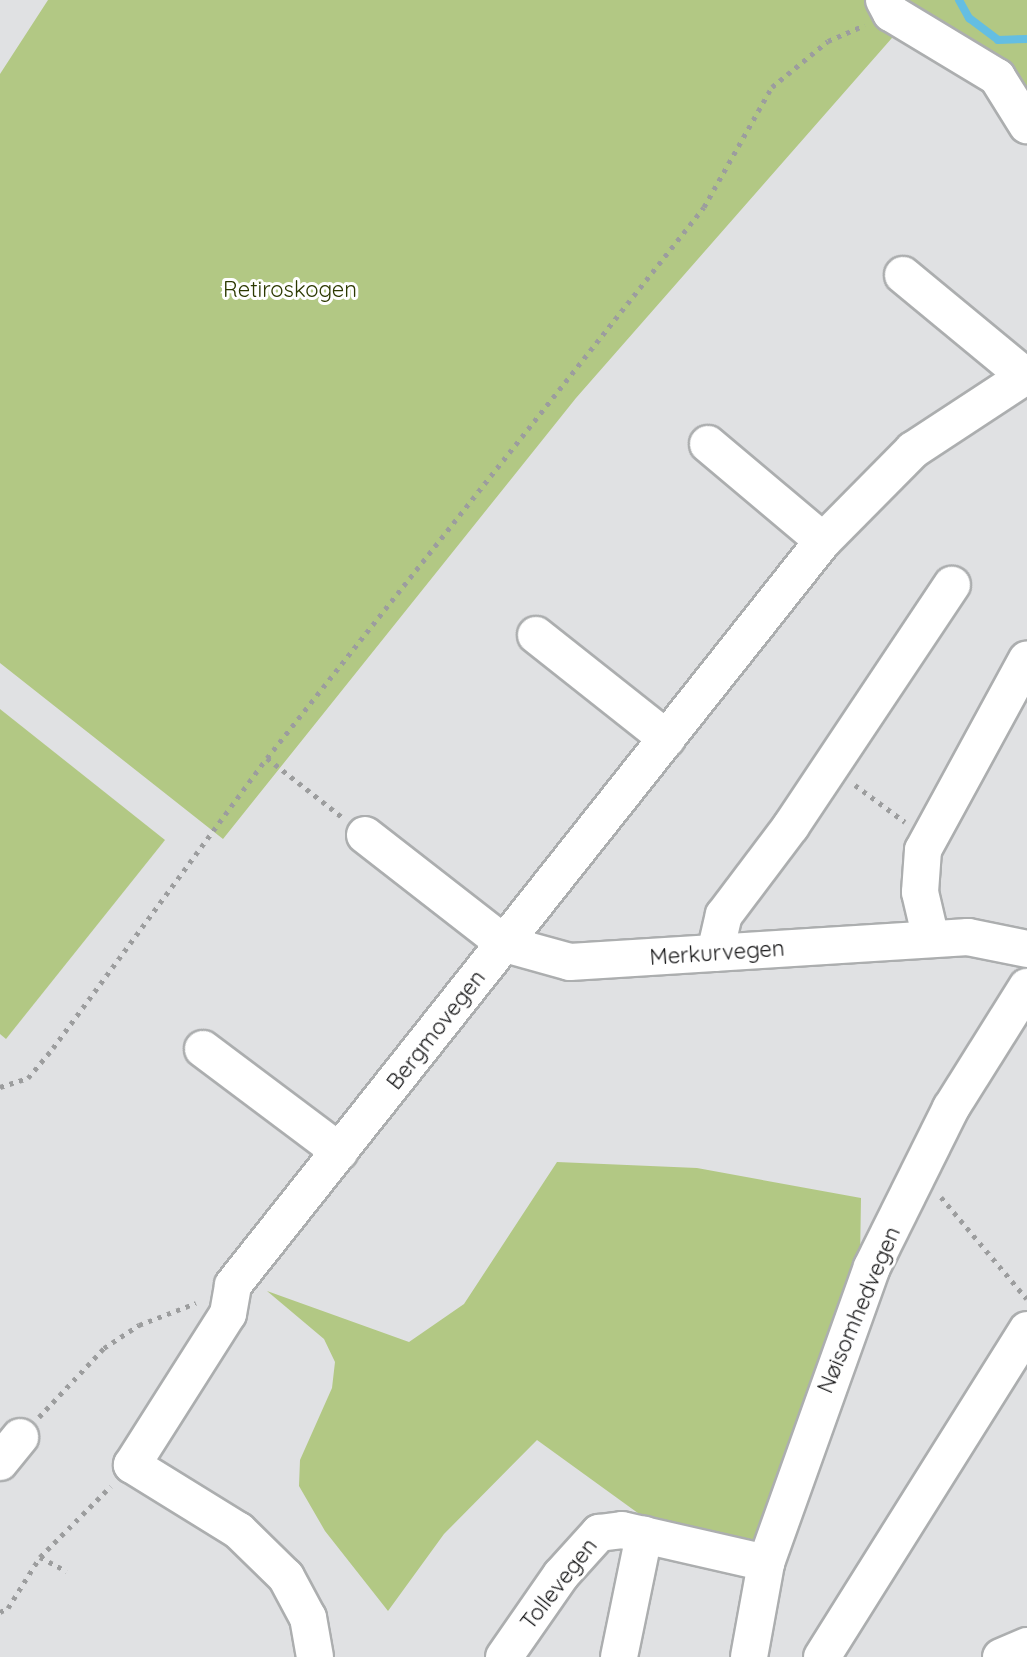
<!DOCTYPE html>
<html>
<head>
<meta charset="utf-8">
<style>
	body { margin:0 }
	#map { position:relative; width:1027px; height:1657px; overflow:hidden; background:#e0e1e3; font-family:Quicksand,sans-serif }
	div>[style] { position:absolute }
	.green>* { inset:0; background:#b2c884 }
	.stream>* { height:8px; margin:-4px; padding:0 4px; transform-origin:4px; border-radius:4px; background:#64bee2 }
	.path>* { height:5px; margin-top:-2.5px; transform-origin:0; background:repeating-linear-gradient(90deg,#9c9d9e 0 4px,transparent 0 10px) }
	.roads { filter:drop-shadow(2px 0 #acaeaf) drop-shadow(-2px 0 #acaeaf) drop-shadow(0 2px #acaeaf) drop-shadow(0 -2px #acaeaf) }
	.minor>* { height:36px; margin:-18px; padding:0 18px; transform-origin:18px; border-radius:18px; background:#fff }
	span { translate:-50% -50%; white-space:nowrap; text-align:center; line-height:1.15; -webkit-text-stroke:6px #fff; paint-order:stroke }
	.park-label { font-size:22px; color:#2c3901 }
	.street-label { font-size:22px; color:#151516 }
</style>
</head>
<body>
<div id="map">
	<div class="green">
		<i style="clip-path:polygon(48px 0,1027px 0,1027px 104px,913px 14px,576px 398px,223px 839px,0 663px,0 74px)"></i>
		<i style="clip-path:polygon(0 709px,165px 840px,6px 1039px,0 1034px)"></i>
		<i style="clip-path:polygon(557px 1162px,697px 1168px,861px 1198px,860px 1261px,795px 1427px,764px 1582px,671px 1537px,537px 1440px,444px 1534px,388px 1611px,325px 1531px,299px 1486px,300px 1460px,332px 1388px,335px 1362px,324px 1339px,267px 1291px,409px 1342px,464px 1304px)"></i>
	</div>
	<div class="stream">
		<i style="left:959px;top:0;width:21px;rotate:61deg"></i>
		<i style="left:969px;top:18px;width:36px;rotate:37deg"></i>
		<i style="left:998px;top:40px;width:29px;rotate:-2deg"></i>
	</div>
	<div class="path">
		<i style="left:267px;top:758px;width:95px;rotate:38.2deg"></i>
		<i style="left:855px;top:785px;width:62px;rotate:36.5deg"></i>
		<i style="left:0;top:1087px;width:29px;rotate:-18deg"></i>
		<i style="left:28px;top:1078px;width:39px;rotate:-50deg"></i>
		<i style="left:53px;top:1048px;width:360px;rotate:-53.6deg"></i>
		<i style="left:267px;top:758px;width:703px;rotate:-51.58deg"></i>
		<i style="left:704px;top:207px;width:138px;rotate:-60.5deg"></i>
		<i style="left:772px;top:87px;width:72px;rotate:-39.4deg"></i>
		<i style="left:828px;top:41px;width:40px;rotate:-23.4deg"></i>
		<i style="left:941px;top:1197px;width:133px;rotate:49.9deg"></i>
		<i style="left:39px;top:1417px;width:95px;rotate:-46.7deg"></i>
		<i style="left:104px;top:1348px;width:42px;rotate:-33.3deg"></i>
		<i style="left:139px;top:1325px;width:61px;rotate:-21.1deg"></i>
		<i style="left:40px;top:1557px;width:30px;rotate:28deg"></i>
		<i style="left:0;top:1612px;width:9px;rotate:-27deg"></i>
		<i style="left:8px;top:1608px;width:60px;rotate:-57.9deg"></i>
		<i style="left:40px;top:1557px;width:100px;rotate:-45deg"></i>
	</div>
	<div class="roads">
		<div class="minor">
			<i style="left:884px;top:0;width:15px;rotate:62deg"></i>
			<i style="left:891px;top:13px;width:124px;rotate:31.1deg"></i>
			<i style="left:997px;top:77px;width:57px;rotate:58deg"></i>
			<i style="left:903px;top:275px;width:158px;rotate:39.6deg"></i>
			<i style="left:708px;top:444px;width:150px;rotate:40.1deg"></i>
			<i style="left:536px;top:635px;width:167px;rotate:38.4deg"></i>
			<i style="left:365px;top:835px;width:177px;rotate:37.9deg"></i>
			<i style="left:505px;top:944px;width:67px;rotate:15.5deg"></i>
			<i style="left:570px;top:962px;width:399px;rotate:-3.6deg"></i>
			<i style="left:968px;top:937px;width:60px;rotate:11.5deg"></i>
			<i style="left:931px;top:939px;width:48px;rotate:-103.2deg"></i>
			<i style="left:920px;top:892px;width:42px;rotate:-85.9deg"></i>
			<i style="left:923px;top:850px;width:217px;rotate:-61.4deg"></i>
			<i style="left:715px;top:953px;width:39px;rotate:-77deg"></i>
			<i style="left:724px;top:915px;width:111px;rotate:-53deg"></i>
			<i style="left:791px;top:826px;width:290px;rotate:-56.3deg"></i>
			<i style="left:203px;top:1049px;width:171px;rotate:36.9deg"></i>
			<i style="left:0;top:1462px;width:32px;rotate:-51deg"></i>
			<i style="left:315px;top:1657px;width:40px;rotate:-100deg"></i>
			<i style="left:308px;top:1618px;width:47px;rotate:-118.2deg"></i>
			<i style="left:286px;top:1577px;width:66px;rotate:-135.6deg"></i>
			<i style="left:239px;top:1531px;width:126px;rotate:-148.3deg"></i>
			<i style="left:132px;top:1465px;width:179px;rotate:-57.6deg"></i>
			<i style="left:228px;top:1314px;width:29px;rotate:-80deg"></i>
			<i style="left:233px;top:1285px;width:950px;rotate:-51.59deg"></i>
			<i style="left:823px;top:541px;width:128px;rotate:-45.3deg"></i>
			<i style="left:913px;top:450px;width:136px;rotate:-33.3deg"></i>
			<i style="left:504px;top:1657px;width:100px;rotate:-55.2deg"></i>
			<i style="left:561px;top:1575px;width:57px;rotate:-47.9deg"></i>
			<i style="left:599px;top:1533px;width:23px;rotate:-7deg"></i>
			<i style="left:622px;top:1530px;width:148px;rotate:12.9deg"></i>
			<i style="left:619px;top:1657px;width:125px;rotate:-78.4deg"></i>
			<i style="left:749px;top:1657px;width:96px;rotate:-79.7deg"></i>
			<i style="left:766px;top:1563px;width:314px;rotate:-70.3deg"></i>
			<i style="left:872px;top:1267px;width:178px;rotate:-63.6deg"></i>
			<i style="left:951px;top:1108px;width:143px;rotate:-57.9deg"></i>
			<i style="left:822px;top:1657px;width:386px;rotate:-57.9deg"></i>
			<i style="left:1001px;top:1657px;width:28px;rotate:-23deg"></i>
		</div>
	</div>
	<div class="park-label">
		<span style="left:290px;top:290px">Retiroskogen</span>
	</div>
	<div class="street-label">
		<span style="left:717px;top:953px;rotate:-4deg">Merkurvegen</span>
		<span style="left:436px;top:1030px;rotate:-52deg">Bergmovegen</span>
		<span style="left:859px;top:1310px;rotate:-67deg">Nøisomhedvegen</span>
		<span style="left:559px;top:1584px;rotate:-52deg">Tollevegen</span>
	</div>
</div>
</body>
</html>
